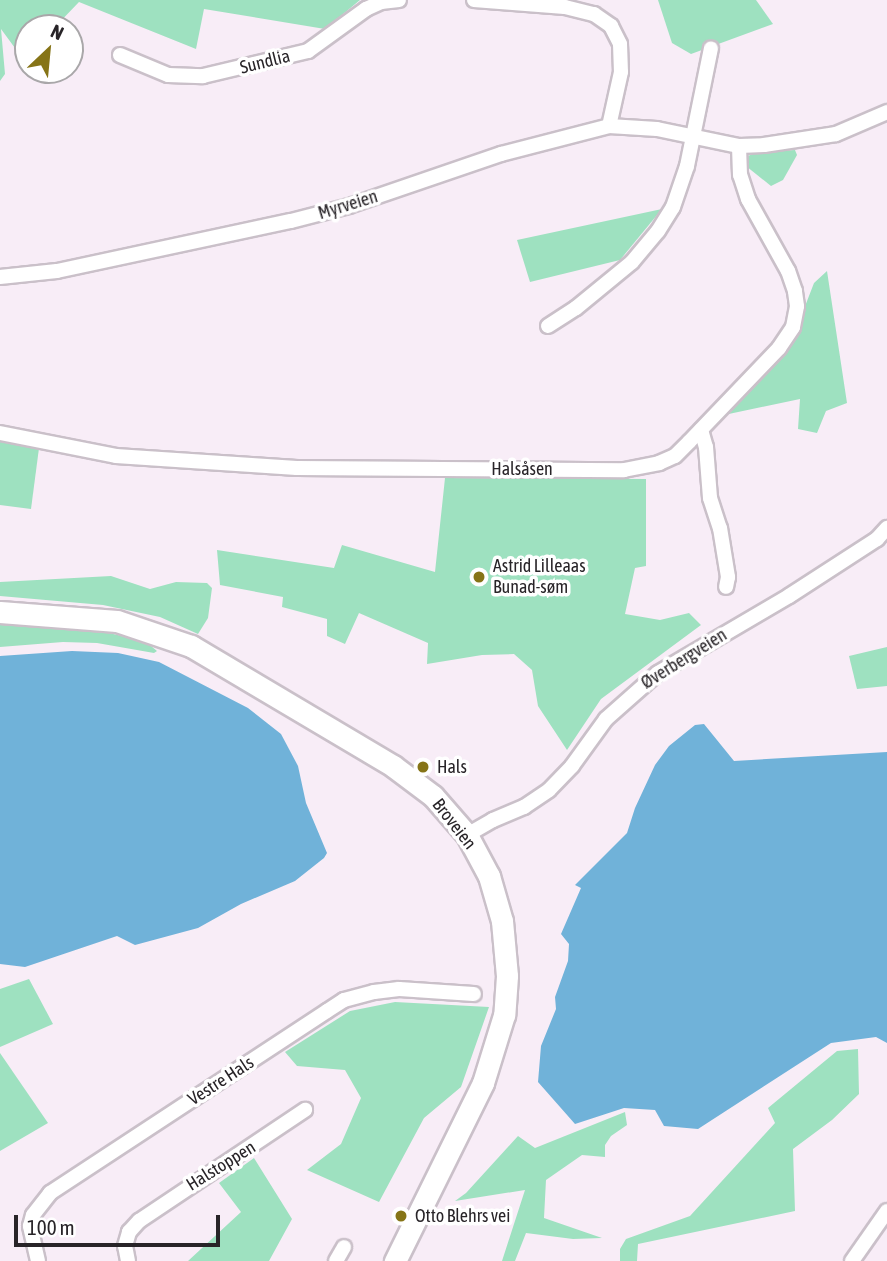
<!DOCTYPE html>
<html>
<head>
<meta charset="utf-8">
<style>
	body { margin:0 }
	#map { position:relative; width:887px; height:1261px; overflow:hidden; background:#f8edf7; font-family:"Asap Condensed",sans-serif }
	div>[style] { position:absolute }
	.green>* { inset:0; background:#9ee1c0 }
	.water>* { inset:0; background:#70b2d9 }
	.roads { filter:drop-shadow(2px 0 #cac0c9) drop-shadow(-2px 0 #cac0c9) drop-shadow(0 2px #cac0c9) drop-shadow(0 -2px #cac0c9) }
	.street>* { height:14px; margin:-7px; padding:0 7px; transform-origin:7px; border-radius:7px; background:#fff }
	.secondary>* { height:21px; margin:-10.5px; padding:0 10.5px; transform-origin:10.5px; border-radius:10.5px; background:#fff }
	.dots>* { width:19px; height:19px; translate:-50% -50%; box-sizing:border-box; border:4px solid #fff; border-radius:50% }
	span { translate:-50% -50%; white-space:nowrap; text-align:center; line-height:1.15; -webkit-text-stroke:7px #fff; paint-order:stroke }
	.street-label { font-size:18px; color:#282428 }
	.poi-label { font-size:18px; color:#282428 }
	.left { translate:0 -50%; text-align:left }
	.north { position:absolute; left:14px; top:14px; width:70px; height:70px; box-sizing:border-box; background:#fff; border:2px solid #a9a7a9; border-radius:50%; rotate:26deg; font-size:19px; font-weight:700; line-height:28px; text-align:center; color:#282428 }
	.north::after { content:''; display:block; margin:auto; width:24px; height:32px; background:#867417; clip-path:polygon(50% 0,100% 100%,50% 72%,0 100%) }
	.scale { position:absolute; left:14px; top:1215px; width:206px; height:32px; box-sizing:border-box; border:4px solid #282428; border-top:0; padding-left:9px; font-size:21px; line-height:24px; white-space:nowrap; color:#282428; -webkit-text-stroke:5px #fff; paint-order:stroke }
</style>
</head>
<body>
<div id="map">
	<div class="green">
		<i style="clip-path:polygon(0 0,360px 0,325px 29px,204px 9px,196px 49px,79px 2px,54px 28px,28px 28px,28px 54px,23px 59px,1px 29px,5px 74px,0 81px)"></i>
		<i style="clip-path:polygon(658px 0,756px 0,773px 24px,691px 54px,672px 43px)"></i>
		<i style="clip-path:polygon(795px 150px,797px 155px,783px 180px,771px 186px,746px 166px,748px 156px,757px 152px)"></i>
		<i style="clip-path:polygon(662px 209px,620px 260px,530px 282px,517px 240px)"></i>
		<i style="clip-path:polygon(827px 271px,847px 403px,826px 411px,817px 433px,798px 429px,800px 399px,724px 415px,797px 327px,814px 283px)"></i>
		<i style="clip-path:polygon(0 439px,39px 448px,31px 509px,0 505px)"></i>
		<i style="clip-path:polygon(445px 478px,646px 479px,646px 566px,635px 568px,625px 614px,660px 620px,689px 613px,701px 625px,601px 699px,567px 750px,538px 706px,532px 670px,514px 654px,482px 655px,427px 664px,428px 643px,359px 613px,345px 644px,327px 636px,327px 619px,282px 607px,283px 597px,220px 585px,217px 550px,334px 568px,342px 545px,435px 572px)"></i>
		<i style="clip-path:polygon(111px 576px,150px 589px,176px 582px,207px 583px,212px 588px,208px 618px,198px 634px,160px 617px,103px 605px,0 596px,0 582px)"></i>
		<i style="clip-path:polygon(0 623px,95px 630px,145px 641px,157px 651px,154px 653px,97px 643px,63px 642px,0 647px)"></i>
		<i style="clip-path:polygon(887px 647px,887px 686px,857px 689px,849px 656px)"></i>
		<i style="clip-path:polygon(29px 979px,53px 1024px,0 1047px,0 989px)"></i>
		<i style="clip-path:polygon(395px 1002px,489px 1007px,461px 1087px,424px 1118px,379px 1202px,307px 1170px,341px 1144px,361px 1098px,345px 1070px,297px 1066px,285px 1052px,350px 1011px)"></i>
		<i style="clip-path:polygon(858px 1049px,859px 1094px,832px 1120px,793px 1149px,795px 1211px,638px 1244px,637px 1261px,620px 1261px,620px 1249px,626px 1239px,690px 1216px,775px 1123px,768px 1108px,837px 1051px)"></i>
		<i style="clip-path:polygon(0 1053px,48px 1123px,0 1151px)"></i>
		<i style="clip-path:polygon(625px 1112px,627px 1125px,611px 1136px,605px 1145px,605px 1157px,582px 1155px,546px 1180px,544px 1218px,602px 1238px,573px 1239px,526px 1233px,515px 1261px,502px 1261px,525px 1190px,455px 1201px,466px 1193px,518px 1136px,535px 1148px)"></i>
		<i style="clip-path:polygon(254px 1158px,292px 1219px,269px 1261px,188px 1261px,241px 1212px,219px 1183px)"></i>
	</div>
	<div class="water">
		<i style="clip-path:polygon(72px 651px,118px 653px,159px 662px,248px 708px,281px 734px,298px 766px,306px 803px,327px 853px,324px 858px,295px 881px,241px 904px,198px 928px,135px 945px,117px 936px,25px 967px,0 964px,0 656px)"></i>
		<i style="clip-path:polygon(704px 724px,734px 761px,887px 752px,887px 1043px,876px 1037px,831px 1043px,698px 1129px,664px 1126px,655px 1110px,624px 1108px,575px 1124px,538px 1082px,541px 1046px,556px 1009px,555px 997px,568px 961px,569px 944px,561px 934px,581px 888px,575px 885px,627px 833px,635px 808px,655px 765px,669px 746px,695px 725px)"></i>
	</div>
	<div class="roads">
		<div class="street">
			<i style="left:474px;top:0;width:91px;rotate:4.4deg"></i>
			<i style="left:565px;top:7px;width:30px;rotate:14deg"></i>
			<i style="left:594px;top:14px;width:21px;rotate:35deg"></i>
			<i style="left:611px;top:26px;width:20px;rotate:63deg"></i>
			<i style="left:620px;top:44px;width:28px;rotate:88deg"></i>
			<i style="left:621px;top:72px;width:55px;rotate:102.5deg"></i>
			<i style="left:120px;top:55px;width:52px;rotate:22.6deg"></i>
			<i style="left:168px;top:75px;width:35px;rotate:2deg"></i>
			<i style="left:203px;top:76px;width:108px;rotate:-13.4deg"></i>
			<i style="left:308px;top:51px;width:72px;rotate:-35.9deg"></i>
			<i style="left:366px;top:9px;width:17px;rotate:-25deg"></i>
			<i style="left:381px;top:2px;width:18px;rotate:-6deg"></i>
			<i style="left:0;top:277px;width:57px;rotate:-6deg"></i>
			<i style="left:57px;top:271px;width:239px;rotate:-12.1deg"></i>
			<i style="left:291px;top:221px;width:60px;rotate:-14.5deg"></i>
			<i style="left:349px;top:206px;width:161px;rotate:-18.9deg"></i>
			<i style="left:501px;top:154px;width:112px;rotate:-14.5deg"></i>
			<i style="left:609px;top:126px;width:48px;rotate:3.6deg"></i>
			<i style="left:657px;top:129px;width:84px;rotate:11.7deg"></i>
			<i style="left:739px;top:146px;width:25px;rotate:-2deg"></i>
			<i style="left:764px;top:145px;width:73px;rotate:-8.7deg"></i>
			<i style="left:836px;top:134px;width:56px;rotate:-23.3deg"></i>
			<i style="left:548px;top:326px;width:33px;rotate:-33deg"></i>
			<i style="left:576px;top:308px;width:72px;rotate:-39.4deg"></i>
			<i style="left:632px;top:262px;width:40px;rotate:-50deg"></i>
			<i style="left:658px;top:231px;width:28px;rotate:-58deg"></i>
			<i style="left:673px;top:207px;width:43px;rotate:-71.1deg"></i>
			<i style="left:687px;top:166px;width:120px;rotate:-78.5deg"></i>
			<i style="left:701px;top:430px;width:18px;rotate:74deg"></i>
			<i style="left:706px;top:447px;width:51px;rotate:85.5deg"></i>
			<i style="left:710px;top:498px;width:32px;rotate:72deg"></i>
			<i style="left:720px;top:528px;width:50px;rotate:80.7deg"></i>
			<i style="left:728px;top:577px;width:10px;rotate:101deg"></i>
			<i style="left:0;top:433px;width:118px;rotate:11.2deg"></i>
			<i style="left:116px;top:456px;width:181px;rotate:3.8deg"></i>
			<i style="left:297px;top:468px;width:327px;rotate:0.4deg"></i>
			<i style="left:624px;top:470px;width:36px;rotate:-11deg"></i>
			<i style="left:659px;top:463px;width:17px;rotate:-24deg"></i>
			<i style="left:675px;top:456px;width:20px;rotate:-45deg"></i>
			<i style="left:689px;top:442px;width:130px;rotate:-46.2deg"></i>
			<i style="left:779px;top:348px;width:25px;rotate:-56deg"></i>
			<i style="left:793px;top:327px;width:21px;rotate:-79deg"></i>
			<i style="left:797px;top:306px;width:15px;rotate:-98deg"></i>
			<i style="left:795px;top:291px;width:21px;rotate:-109deg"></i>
			<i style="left:788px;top:271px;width:82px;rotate:-119.1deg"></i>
			<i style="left:748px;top:199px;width:25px;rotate:-108deg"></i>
			<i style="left:740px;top:175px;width:29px;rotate:-92deg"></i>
			<i style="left:467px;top:835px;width:30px;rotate:-30deg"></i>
			<i style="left:493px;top:820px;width:34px;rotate:-23deg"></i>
			<i style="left:524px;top:807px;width:30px;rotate:-34deg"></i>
			<i style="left:549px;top:790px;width:33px;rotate:-46deg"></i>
			<i style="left:572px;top:766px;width:58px;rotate:-54.1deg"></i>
			<i style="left:606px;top:719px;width:69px;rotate:-41.5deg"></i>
			<i style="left:658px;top:673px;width:152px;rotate:-30.4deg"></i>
			<i style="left:789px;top:596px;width:105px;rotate:-32.9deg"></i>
			<i style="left:877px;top:539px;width:15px;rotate:-48deg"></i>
			<i style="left:38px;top:1261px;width:36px;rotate:-103deg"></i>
			<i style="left:30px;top:1226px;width:11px;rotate:-75deg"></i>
			<i style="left:33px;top:1215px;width:28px;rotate:-52deg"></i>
			<i style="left:50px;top:1193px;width:331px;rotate:-33.3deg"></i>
			<i style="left:327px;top:1011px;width:20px;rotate:-33deg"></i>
			<i style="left:344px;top:1000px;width:31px;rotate:-15deg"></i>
			<i style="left:374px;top:992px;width:25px;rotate:-7deg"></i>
			<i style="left:399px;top:989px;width:75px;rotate:3.8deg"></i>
			<i style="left:128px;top:1261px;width:15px;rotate:-101deg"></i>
			<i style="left:125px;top:1246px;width:15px;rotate:-74deg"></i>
			<i style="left:129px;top:1232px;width:15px;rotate:-48deg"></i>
			<i style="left:139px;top:1221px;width:200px;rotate:-33.8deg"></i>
			<i style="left:336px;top:1261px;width:16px;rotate:-60deg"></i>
			<i style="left:852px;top:1261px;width:61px;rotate:-55deg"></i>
		</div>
		<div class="secondary">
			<i style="left:0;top:612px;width:117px;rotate:4.4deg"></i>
			<i style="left:117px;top:621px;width:78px;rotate:18.7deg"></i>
			<i style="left:191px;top:646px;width:235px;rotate:30.7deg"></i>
			<i style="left:393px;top:766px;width:50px;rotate:36.9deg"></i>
			<i style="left:433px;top:796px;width:52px;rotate:48.9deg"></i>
			<i style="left:467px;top:835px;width:47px;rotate:61.8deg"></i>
			<i style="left:489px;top:876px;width:47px;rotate:73.9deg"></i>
			<i style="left:502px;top:921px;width:55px;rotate:84.8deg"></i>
			<i style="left:507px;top:976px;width:39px;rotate:94deg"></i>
			<i style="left:504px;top:1015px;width:71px;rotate:107.2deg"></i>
			<i style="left:483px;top:1083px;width:199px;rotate:116.3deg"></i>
		</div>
	</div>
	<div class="dots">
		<i style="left:479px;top:577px;background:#867417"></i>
		<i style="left:423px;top:767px;background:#867417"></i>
		<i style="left:401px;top:1216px;background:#867417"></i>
	</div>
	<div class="street-label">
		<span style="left:265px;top:62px;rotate:-14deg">Sundlia</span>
		<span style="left:348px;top:205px;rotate:-17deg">Myrveien</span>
		<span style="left:522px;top:469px">Halsåsen</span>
		<span style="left:684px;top:659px;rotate:-32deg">Øverbergveien</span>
		<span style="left:454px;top:824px;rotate:52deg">Broveien</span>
		<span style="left:221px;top:1081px;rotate:-33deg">Vestre Hals</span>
		<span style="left:221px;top:1166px;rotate:-32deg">Halstoppen</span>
	</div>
	<div class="poi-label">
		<span class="left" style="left:493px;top:577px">Astrid Lilleaas<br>Bunad-søm</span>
		<span class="left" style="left:437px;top:767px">Hals</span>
		<span class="left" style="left:415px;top:1216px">Otto Blehrs vei</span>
	</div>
	<div class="north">N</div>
	<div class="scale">100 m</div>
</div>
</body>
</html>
